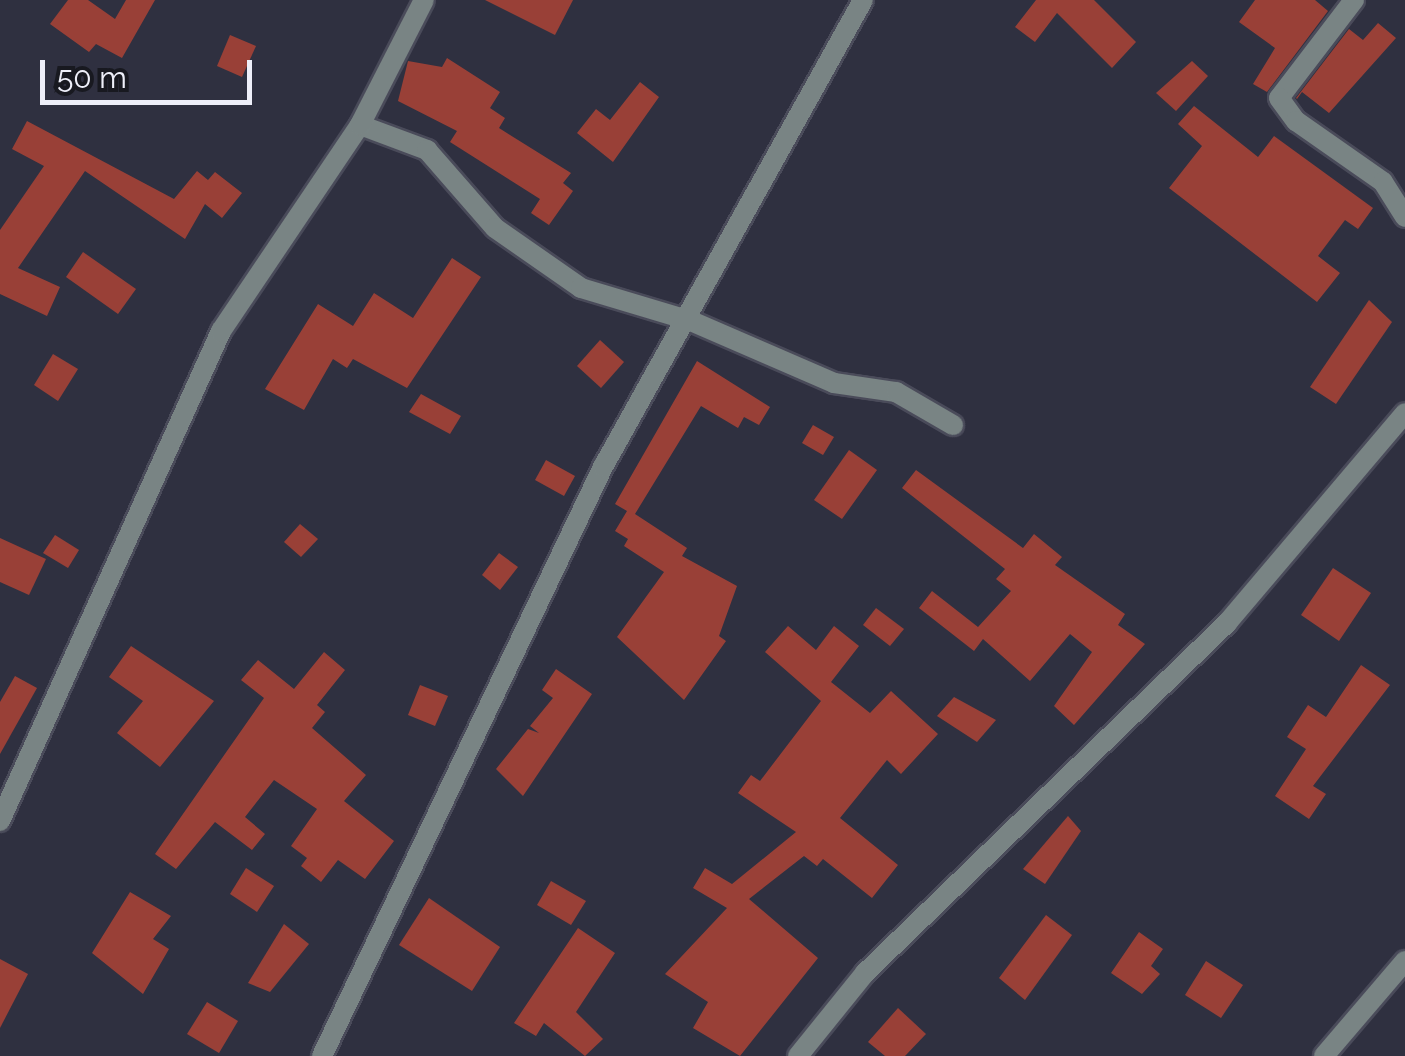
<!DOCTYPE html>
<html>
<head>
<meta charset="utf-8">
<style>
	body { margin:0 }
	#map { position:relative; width:1405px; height:1056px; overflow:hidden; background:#2f3040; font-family:Raleway,sans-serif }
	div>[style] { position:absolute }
	.building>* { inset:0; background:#994037 }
	.roads { filter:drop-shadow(2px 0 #4a4b5a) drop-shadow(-2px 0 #4a4b5a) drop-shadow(0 2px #4a4b5a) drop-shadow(0 -2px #4a4b5a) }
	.street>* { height:20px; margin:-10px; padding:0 10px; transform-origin:10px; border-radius:10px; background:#798484 }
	span { translate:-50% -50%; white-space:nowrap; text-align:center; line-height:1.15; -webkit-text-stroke:9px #181920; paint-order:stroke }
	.scale { position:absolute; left:40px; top:60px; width:212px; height:45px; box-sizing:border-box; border:5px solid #eeeff9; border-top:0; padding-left:12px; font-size:30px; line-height:35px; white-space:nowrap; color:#eeeff9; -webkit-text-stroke:8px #181920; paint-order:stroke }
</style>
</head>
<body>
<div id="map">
	<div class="building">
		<i style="clip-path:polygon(68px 0,88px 0,115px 19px,126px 0,155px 0,122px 58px,96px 44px,89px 52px,50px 24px)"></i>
		<i style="clip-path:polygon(485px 0,573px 0,555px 35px)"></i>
		<i style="clip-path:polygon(1036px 0,1094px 0,1136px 42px,1112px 68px,1057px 13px,1035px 42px,1015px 27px)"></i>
		<i style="clip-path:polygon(1255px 0,1315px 0,1328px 11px,1267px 92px,1253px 84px,1275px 48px,1239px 22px)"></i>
		<i style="clip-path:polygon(1378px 23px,1396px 38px,1329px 113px,1302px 92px,1297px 99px,1296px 98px,1349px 29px,1363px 40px)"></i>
		<i style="clip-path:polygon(230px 35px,256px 46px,242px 77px,217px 66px)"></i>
		<i style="clip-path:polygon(447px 58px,500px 92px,490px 108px,505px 118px,499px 128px,571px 173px,563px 183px,573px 191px,549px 225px,531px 213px,540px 199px,450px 142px,457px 131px,398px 101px,408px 61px,442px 67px)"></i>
		<i style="clip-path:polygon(1192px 61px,1208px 76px,1176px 111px,1156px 93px)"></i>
		<i style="clip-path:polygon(640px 82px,659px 97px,613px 162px,577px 133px,596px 109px,610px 120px)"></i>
		<i style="clip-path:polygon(1194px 106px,1258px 157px,1274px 136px,1373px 208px,1358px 229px,1345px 220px,1318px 256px,1340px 273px,1317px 302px,1169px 188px,1202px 146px,1178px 124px)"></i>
		<i style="clip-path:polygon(27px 121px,174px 199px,197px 171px,208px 180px,215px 172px,242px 193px,222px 218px,205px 204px,185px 239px,85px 171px,18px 268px,60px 287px,47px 316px,0 294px,0 230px,44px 166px,12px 149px)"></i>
		<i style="clip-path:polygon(83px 252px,136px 289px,118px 314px,66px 277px)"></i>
		<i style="clip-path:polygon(452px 258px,481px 277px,407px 388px,353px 359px,347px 368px,333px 359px,304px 410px,265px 389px,318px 304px,353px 326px,374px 293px,413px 318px)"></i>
		<i style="clip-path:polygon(1369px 300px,1392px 322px,1336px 404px,1310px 387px)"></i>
		<i style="clip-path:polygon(600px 340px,624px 362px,601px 388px,577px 366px)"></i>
		<i style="clip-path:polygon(53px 354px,78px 369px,58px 401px,34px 385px)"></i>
		<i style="clip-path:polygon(697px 361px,770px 407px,759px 425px,744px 417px,738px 428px,701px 406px,635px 514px,687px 548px,682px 556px,737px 586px,719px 636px,726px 641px,684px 700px,617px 637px,664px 572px,624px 546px,628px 539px,615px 531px,627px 511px,615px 504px)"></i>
		<i style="clip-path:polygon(421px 394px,461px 416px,450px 434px,409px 412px)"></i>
		<i style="clip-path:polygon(813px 425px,834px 437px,823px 455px,802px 443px)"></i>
		<i style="clip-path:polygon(849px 450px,877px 470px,842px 519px,814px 500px)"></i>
		<i style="clip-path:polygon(546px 460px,575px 476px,564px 496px,535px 480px)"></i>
		<i style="clip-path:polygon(916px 470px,1023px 548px,1034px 534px,1062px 557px,1055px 565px,1125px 614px,1118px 625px,1145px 644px,1074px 725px,1054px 706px,1092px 652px,1070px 634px,1030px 681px,983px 639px,974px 651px,919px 608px,932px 591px,978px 627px,1011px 591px,996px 579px,1005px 569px,902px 488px)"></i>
		<i style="clip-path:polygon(300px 524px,318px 539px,301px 557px,284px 542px)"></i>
		<i style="clip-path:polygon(55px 535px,79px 550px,68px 568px,43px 553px)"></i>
		<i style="clip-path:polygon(0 538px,46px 559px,29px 595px,0 582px)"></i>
		<i style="clip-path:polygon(499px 553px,518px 567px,500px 590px,482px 575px)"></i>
		<i style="clip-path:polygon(1333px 568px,1371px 593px,1339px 641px,1301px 615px)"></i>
		<i style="clip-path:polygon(876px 608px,904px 629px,890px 646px,863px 625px)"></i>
		<i style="clip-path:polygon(788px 626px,816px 650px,834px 626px,859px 646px,831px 682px,870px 713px,891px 691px,938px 734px,901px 774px,887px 760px,840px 818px,898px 865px,872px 898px,823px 859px,817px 866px,804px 856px,749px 899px,818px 958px,740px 1056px,693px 1028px,708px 1002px,665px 974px,727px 908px,693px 888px,705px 868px,732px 884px,796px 832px,738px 793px,751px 775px,760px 781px,821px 701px,765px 652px)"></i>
		<i style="clip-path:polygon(131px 646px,214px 701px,160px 767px,117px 733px,143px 701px,109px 677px)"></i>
		<i style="clip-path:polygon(324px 652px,345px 670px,317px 705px,325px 712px,312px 728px,366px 775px,344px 801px,394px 841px,365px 879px,338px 860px,321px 882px,301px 866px,307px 858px,291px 846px,317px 809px,274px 780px,245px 817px,265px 834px,252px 850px,215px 822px,176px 869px,155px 854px,264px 698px,241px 680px,258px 660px,294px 689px)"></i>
		<i style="clip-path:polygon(1361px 665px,1390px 685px,1313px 786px,1326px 794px,1309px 819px,1275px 796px,1306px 749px,1287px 737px,1308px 705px,1326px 717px)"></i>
		<i style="clip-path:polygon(556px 669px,592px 694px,523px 796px,496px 769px,528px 729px,539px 733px,530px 726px,553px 698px,542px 690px)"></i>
		<i style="clip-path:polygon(15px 676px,37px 688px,0 754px,0 702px)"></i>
		<i style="clip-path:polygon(420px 685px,448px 696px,435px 726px,408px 715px)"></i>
		<i style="clip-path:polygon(954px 697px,996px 720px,977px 742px,937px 716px)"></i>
		<i style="clip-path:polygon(1068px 816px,1081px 831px,1045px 884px,1023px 869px)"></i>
		<i style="clip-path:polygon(246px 868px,274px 886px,257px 912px,230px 894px)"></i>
		<i style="clip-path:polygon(551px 881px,586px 901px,571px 925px,537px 905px)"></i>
		<i style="clip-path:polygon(130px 892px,171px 916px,153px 939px,169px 949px,143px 994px,92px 953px)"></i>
		<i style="clip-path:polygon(429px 898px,500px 947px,472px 991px,399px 945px)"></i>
		<i style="clip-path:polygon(1046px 915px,1072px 935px,1025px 1000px,999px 978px)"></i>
		<i style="clip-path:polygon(284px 924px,309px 944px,270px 992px,248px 983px)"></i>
		<i style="clip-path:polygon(578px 928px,615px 953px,576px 1012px,603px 1039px,585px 1056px,544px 1023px,536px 1036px,514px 1023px)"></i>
		<i style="clip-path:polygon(1139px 932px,1163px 949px,1151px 966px,1160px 974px,1142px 994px,1111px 973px)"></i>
		<i style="clip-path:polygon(0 959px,28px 974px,0 1028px)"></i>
		<i style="clip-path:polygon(1206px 961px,1243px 985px,1221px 1018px,1185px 995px)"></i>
		<i style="clip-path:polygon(207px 1002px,238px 1021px,219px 1053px,187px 1034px)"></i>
		<i style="clip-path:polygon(898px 1008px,926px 1034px,905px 1056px,885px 1056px,868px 1042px)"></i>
	</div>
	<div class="roads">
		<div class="street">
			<i style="left:1354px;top:0;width:123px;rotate:127.4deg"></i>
			<i style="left:1279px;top:98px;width:29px;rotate:54deg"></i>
			<i style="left:1296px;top:121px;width:106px;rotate:35deg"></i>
			<i style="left:1383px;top:182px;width:41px;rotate:57.8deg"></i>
			<i style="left:360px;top:125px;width:72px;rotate:20.5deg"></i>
			<i style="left:427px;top:150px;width:103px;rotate:48.9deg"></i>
			<i style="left:495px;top:228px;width:105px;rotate:34.9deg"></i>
			<i style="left:581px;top:288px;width:115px;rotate:16.7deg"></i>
			<i style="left:691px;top:321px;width:156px;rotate:23.4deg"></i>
			<i style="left:834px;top:383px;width:63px;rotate:8.3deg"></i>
			<i style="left:896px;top:392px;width:66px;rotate:30.1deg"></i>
			<i style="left:0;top:821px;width:538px;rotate:-65.72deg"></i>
			<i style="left:221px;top:331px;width:249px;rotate:-56deg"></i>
			<i style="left:360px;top:125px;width:140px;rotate:-62.9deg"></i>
			<i style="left:322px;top:1056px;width:653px;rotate:-64.5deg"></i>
			<i style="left:603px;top:467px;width:534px;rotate:-60.89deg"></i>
			<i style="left:798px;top:1056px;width:107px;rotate:-51.1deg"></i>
			<i style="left:865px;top:973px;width:504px;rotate:-44.03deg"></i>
			<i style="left:1227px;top:623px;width:275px;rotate:-49.7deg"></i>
			<i style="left:1324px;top:1056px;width:125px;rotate:-49.5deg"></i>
		</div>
	</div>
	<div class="scale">50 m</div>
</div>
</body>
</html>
